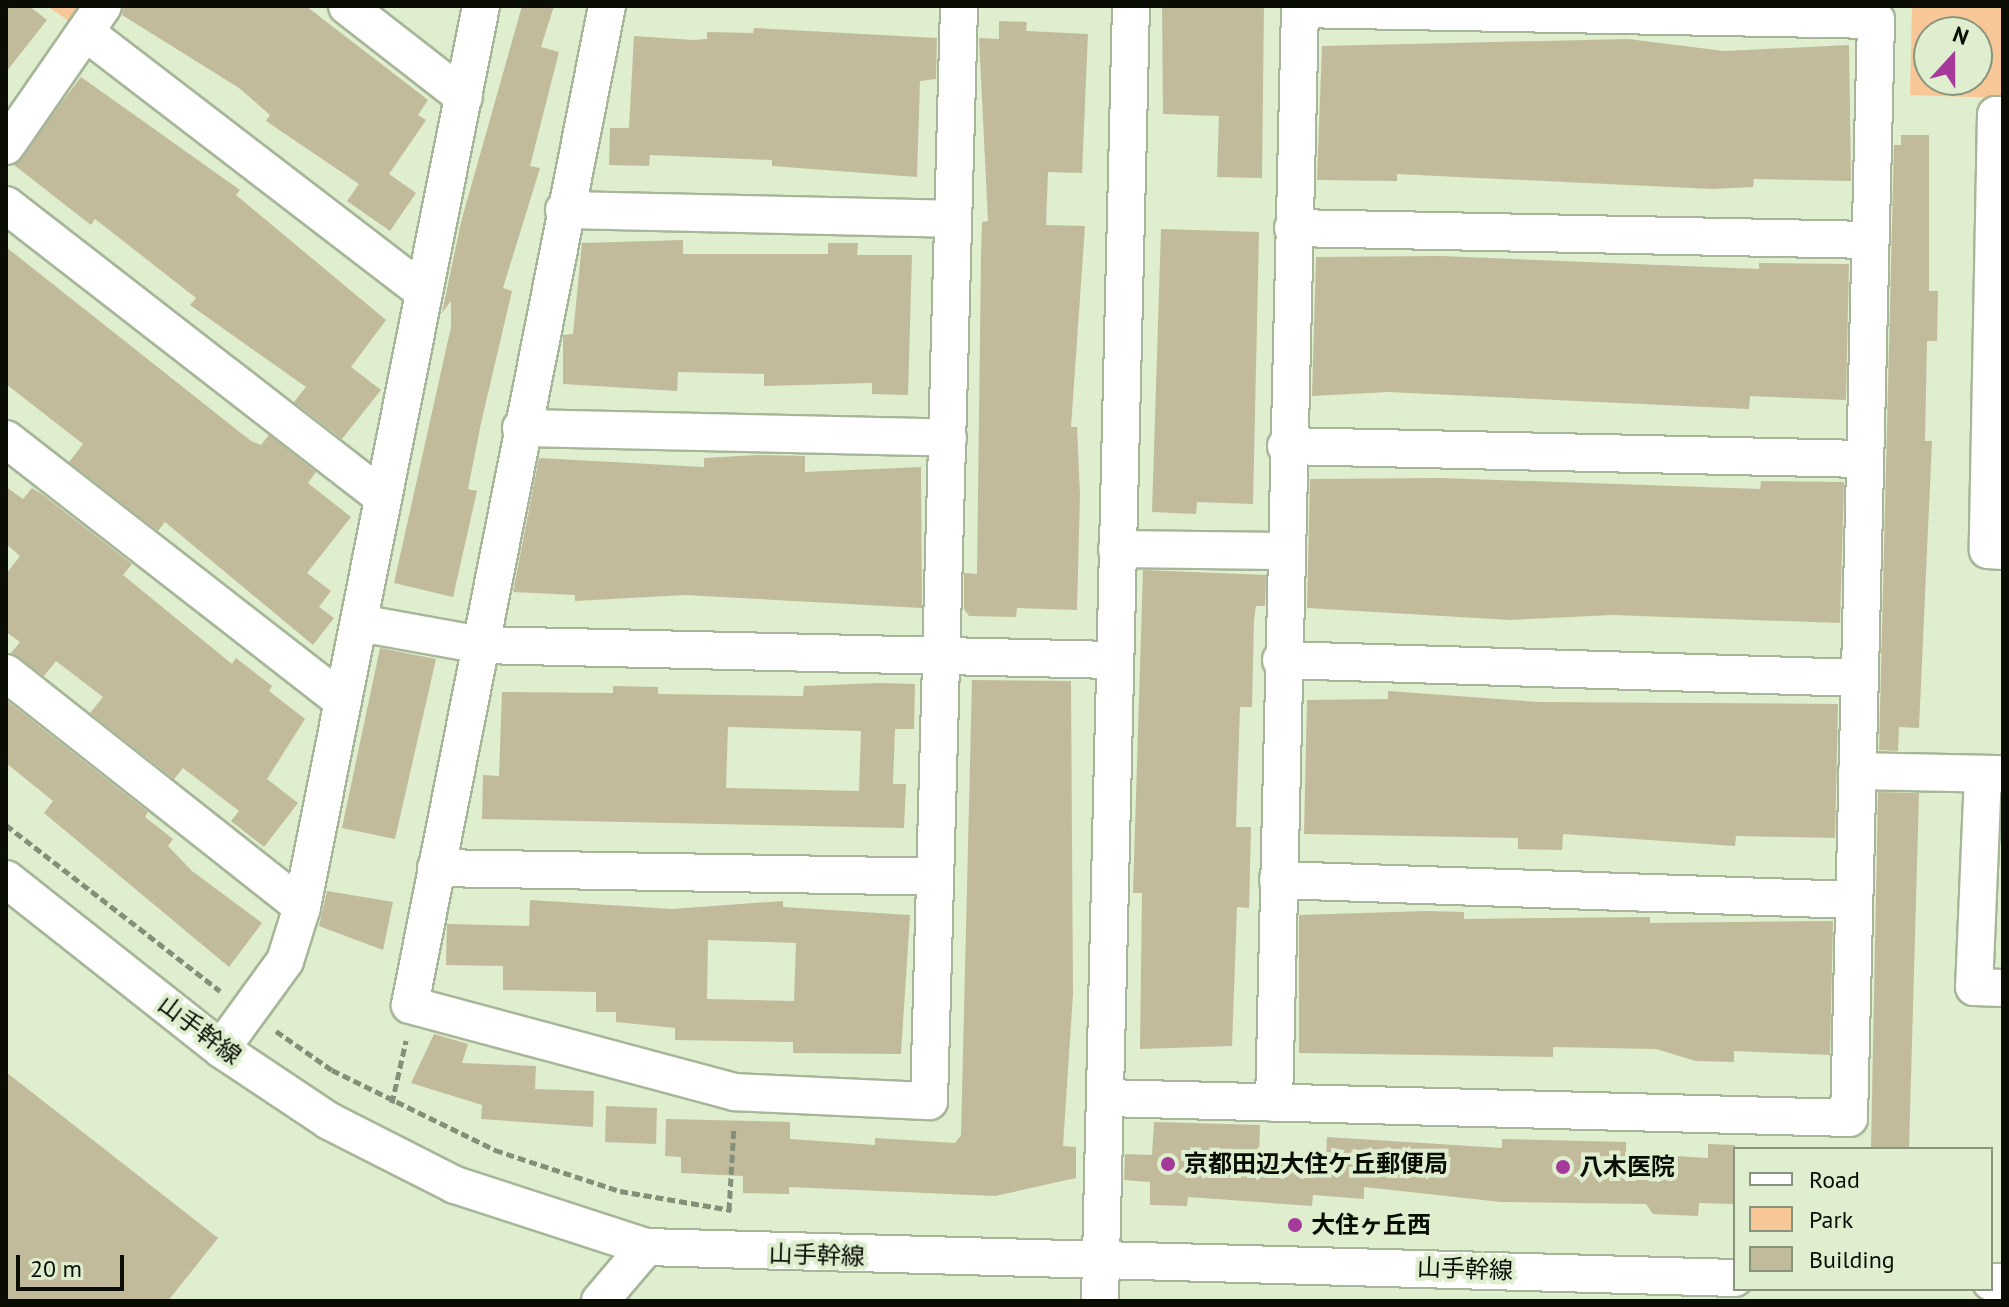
<!DOCTYPE html>
<html>
<head>
<meta charset="utf-8">
<style>
	body { margin:0 }
	#map { position:relative; width:2009px; height:1307px; overflow:hidden; background:#deeece; font-family:"PT Sans","Noto Sans JP",sans-serif }
	div>[style] { position:absolute }
	.green>* { inset:0; background:#f8c797 }
	.building>* { inset:0; background:#c2bb9b }
	.path>* { height:5px; margin-top:-2.5px; transform-origin:0; background:repeating-linear-gradient(90deg,#848f79 0 8px,transparent 0 12px) }
	.roads { filter:drop-shadow(2px 0 #a7b698) drop-shadow(-2px 0 #a7b698) drop-shadow(0 2px #a7b698) drop-shadow(0 -2px #a7b698) }
	.minor>* { height:36px; margin:-18px; padding:0 18px; transform-origin:18px; border-radius:18px; background:#fff }
	.dots>* { width:22px; height:22px; translate:-50% -50%; box-sizing:border-box; border:4px solid #deeece; border-radius:50% }
	span { translate:-50% -50%; white-space:nowrap; text-align:center; line-height:1.15; -webkit-text-stroke:8px #deeece; paint-order:stroke }
	.street-label { font-size:24px; color:#090d04 }
	.poi-label { font-size:24px; color:#090d04; font-weight:700 }
	.left { translate:0 -50%; text-align:left }
	.frame { position:absolute; inset:0; border:8px solid #090d04; pointer-events:none }
	.legend { position:absolute; left:1733px; top:1147px; width:260px; height:144px; box-sizing:border-box; background:#deeece; border:2px solid #89947d; margin:0; padding:10px 14px; list-style:none; font-size:24px; color:#090d04 }
	.legend li { display:flex; align-items:center; gap:16px; height:40px }
	.legend b { width:40px; border:2px solid #89947d }
	.north { position:absolute; left:1913px; top:16px; width:80px; height:80px; box-sizing:border-box; background:#deeece; border:2px solid #89947d; border-radius:50%; rotate:21deg; font-size:22px; font-weight:700; line-height:32px; text-align:center; color:#090d04 }
	.north::after { content:''; display:block; margin:auto; width:28px; height:36px; background:#a53a9b; clip-path:polygon(50% 0,100% 100%,50% 72%,0 100%) }
	.scale { position:absolute; left:16px; top:1255px; width:108px; height:36px; box-sizing:border-box; border:4px solid #090d04; border-top:0; padding-left:10px; font-size:24px; line-height:28px; white-space:nowrap; color:#090d04; -webkit-text-stroke:6px #deeece; paint-order:stroke }
</style>
</head>
<body>
<div id="map">
	<div class="green">
		<i style="clip-path:polygon(47px 6px,80px 6px,69px 21px)"></i>
		<i style="clip-path:polygon(evenodd,1912px 6px,2003px 6px,2003px 98px,1910px 95px,1912px 6px,1929px 32px,1977px 32px,1977px 80px,1929px 80px,1929px 32px)"></i>
	</div>
	<div class="building">
		<i style="clip-path:polygon(6px 6px,29px 6px,47px 20px,6px 72px)"></i>
		<i style="clip-path:polygon(124px 6px,306px 6px,428px 100px,418px 115px,426px 120px,389px 174px,416px 193px,390px 231px,347px 201px,359px 184px,266px 121px,270px 115px,239px 88px,122px 15px)"></i>
		<i style="clip-path:polygon(522px 6px,554px 6px,541px 47px,559px 52px,530px 166px,540px 168px,503px 288px,512px 291px,481px 423px,468px 489px,477px 491px,453px 597px,394px 583px,451px 327px,451px 301px,442px 313px,461px 222px)"></i>
		<i style="clip-path:polygon(1162px 6px,1264px 6px,1262px 178px,1217px 177px,1219px 116px,1163px 114px)"></i>
		<i style="clip-path:polygon(999px 21px,1027px 22px,1026px 31px,1088px 34px,1082px 173px,1048px 172px,1046px 225px,1085px 226px,1071px 427px,1077px 427px,1080px 494px,1077px 610px,1017px 608px,1016px 617px,969px 616px,964px 609px,964px 573px,977px 574px,981px 258px,982px 222px,988px 221px,979px 38px,999px 39px)"></i>
		<i style="clip-path:polygon(754px 28px,937px 38px,936px 79px,920px 81px,917px 177px,772px 166px,772px 160px,650px 155px,649px 166px,609px 165px,610px 128px,629px 128px,634px 36px,693px 40px,707px 39px,707px 32px,753px 33px)"></i>
		<i style="clip-path:polygon(1628px 39px,1724px 51px,1849px 45px,1851px 181px,1754px 179px,1753px 187px,1712px 189px,1397px 174px,1397px 181px,1317px 180px,1322px 46px)"></i>
		<i style="clip-path:polygon(81px 77px,240px 190px,236px 195px,386px 320px,351px 367px,381px 390px,342px 439px,294px 402px,306px 387px,190px 305px,196px 298px,95px 219px,91px 225px,14px 165px)"></i>
		<i style="clip-path:polygon(1901px 135px,1929px 135px,1929px 291px,1938px 291px,1937px 341px,1927px 341px,1925px 441px,1932px 441px,1919px 728px,1899px 727px,1898px 751px,1879px 750px,1894px 145px,1901px 145px)"></i>
		<i style="clip-path:polygon(1161px 229px,1259px 232px,1253px 504px,1197px 502px,1196px 514px,1152px 512px)"></i>
		<i style="clip-path:polygon(683px 240px,683px 254px,828px 254px,828px 243px,858px 243px,857px 255px,912px 255px,908px 395px,872px 394px,872px 383px,764px 386px,764px 374px,678px 372px,677px 391px,563px 384px,563px 335px,573px 334px,582px 243px)"></i>
		<i style="clip-path:polygon(6px 247px,251px 441px,261px 445px,269px 435px,316px 472px,308px 483px,351px 517px,307px 573px,331px 591px,319px 607px,334px 618px,313px 645px,165px 522px,158px 531px,69px 462px,83px 444px,6px 384px)"></i>
		<i style="clip-path:polygon(1441px 256px,1759px 269px,1759px 263px,1849px 264px,1846px 400px,1750px 396px,1749px 409px,1389px 392px,1312px 396px,1316px 257px)"></i>
		<i style="clip-path:polygon(757px 455px,805px 456px,805px 472px,921px 467px,922px 608px,685px 595px,575px 601px,575px 595px,513px 592px,539px 458px,704px 467px,704px 458px)"></i>
		<i style="clip-path:polygon(1441px 478px,1760px 489px,1761px 481px,1844px 482px,1840px 623px,1612px 615px,1510px 620px,1307px 608px,1310px 479px)"></i>
		<i style="clip-path:polygon(6px 487px,23px 499px,32px 488px,43px 495px,132px 564px,123px 575px,232px 664px,236px 658px,272px 686px,269px 691px,305px 719px,267px 779px,298px 803px,264px 847px,231px 821px,239px 811px,183px 768px,174px 779px,90px 713px,103px 697px,56px 661px,44px 676px,11px 653px,20px 642px,6px 632px,6px 574px,20px 556px,6px 544px)"></i>
		<i style="clip-path:polygon(1143px 570px,1266px 575px,1265px 606px,1256px 606px,1254px 621px,1252px 707px,1240px 707px,1236px 827px,1251px 827px,1249px 908px,1237px 907px,1232px 1046px,1140px 1049px,1142px 893px,1133px 893px)"></i>
		<i style="clip-path:polygon(380px 648px,436px 659px,395px 839px,342px 828px)"></i>
		<i style="clip-path:polygon(972px 680px,1071px 681px,1073px 994px,1063px 1146px,1076px 1147px,1076px 1178px,995px 1196px,789px 1187px,789px 1194px,743px 1193px,743px 1176px,681px 1173px,681px 1157px,665px 1156px,666px 1119px,790px 1122px,790px 1139px,875px 1145px,875px 1138px,955px 1143px,961px 1135px)"></i>
		<i style="clip-path:polygon(evenodd,879px 683px,915px 684px,914px 729px,895px 729px,893px 784px,906px 784px,904px 828px,482px 819px,483px 775px,499px 776px,502px 692px,613px 693px,613px 686px,658px 687px,658px 694px,803px 696px,804px 686px,879px 683px,728px 727px,861px 731px,859px 791px,726px 788px,728px 727px)"></i>
		<i style="clip-path:polygon(1388px 691px,1538px 702px,1838px 704px,1835px 838px,1736px 836px,1735px 846px,1563px 834px,1562px 850px,1518px 849px,1518px 838px,1304px 834px,1307px 700px,1388px 699px)"></i>
		<i style="clip-path:polygon(6px 700px,148px 812px,145px 817px,173px 839px,168px 846px,192px 871px,262px 923px,229px 967px,44px 813px,53px 801px,6px 763px)"></i>
		<i style="clip-path:polygon(1878px 792px,1919px 793px,1909px 1149px,1871px 1149px)"></i>
		<i style="clip-path:polygon(327px 891px,393px 902px,383px 950px,319px 926px)"></i>
		<i style="clip-path:polygon(evenodd,530px 900px,672px 909px,783px 901px,783px 907px,910px 915px,901px 1054px,793px 1053px,793px 1042px,675px 1040px,675px 1028px,616px 1022px,616px 1012px,596px 1012px,596px 992px,503px 990px,503px 966px,446px 965px,447px 924px,529px 926px,530px 900px,708px 940px,796px 943px,794px 1001px,707px 999px,708px 940px)"></i>
		<i style="clip-path:polygon(1426px 911px,1464px 912px,1464px 919px,1650px 917px,1650px 923px,1833px 921px,1830px 1055px,1734px 1051px,1734px 1062px,1696px 1061px,1656px 1049px,1553px 1047px,1553px 1057px,1299px 1053px,1299px 915px)"></i>
		<i style="clip-path:polygon(434px 1034px,468px 1044px,462px 1063px,536px 1066px,535px 1089px,594px 1091px,593px 1127px,481px 1119px,482px 1105px,411px 1083px)"></i>
		<i style="clip-path:polygon(6px 1072px,218px 1238px,168px 1301px,6px 1301px)"></i>
		<i style="clip-path:polygon(606px 1106px,657px 1108px,656px 1144px,605px 1142px)"></i>
		<i style="clip-path:polygon(1154px 1122px,1260px 1125px,1259px 1155px,1326px 1157px,1327px 1137px,1502px 1148px,1502px 1139px,1626px 1142px,1626px 1153px,1708px 1158px,1708px 1144px,1735px 1145px,1735px 1204px,1699px 1203px,1698px 1216px,1653px 1214px,1646px 1204px,1501px 1202px,1364px 1187px,1364px 1199px,1313px 1195px,1312px 1206px,1188px 1197px,1187px 1206px,1150px 1205px,1150px 1182px,1124px 1180px,1125px 1154px,1152px 1155px)"></i>
	</div>
	<div class="path">
		<i style="left:6px;top:825px;width:271px;rotate:37.8deg"></i>
		<i style="left:276px;top:1031px;width:68px;rotate:34.9deg"></i>
		<i style="left:332px;top:1070px;width:182px;rotate:26.1deg"></i>
		<i style="left:495px;top:1150px;width:132px;rotate:18.2deg"></i>
		<i style="left:620px;top:1191px;width:113px;rotate:9.7deg"></i>
		<i style="left:392px;top:1103px;width:64px;rotate:-77.3deg"></i>
		<i style="left:729px;top:1210px;width:83px;rotate:-86.6deg"></i>
	</div>
	<div class="roads">
		<div class="minor">
			<i style="left:347px;top:6px;width:148px;rotate:37.9deg"></i>
			<i style="left:607px;top:6px;width:1018px;rotate:101.16deg"></i>
			<i style="left:410px;top:1005px;width:336px;rotate:15deg"></i>
			<i style="left:735px;top:1092px;width:194px;rotate:2.7deg"></i>
			<i style="left:929px;top:1101px;width:1095px;rotate:-88.43deg"></i>
			<i style="left:85px;top:32px;width:427px;rotate:37.5deg"></i>
			<i style="left:2003px;top:115px;width:7px;rotate:180deg"></i>
			<i style="left:1996px;top:115px;width:435px;rotate:91.1deg"></i>
			<i style="left:1988px;top:550px;width:15px;rotate:4deg"></i>
			<i style="left:6px;top:146px;width:170px;rotate:-55.3deg"></i>
			<i style="left:6px;top:205px;width:477px;rotate:37.8deg"></i>
			<i style="left:564px;top:210px;width:389px;rotate:1.3deg"></i>
			<i style="left:1293px;top:228px;width:577px;rotate:1.19deg"></i>
			<i style="left:521px;top:428px;width:427px;rotate:1.3deg"></i>
			<i style="left:6px;top:439px;width:427px;rotate:37.9deg"></i>
			<i style="left:1286px;top:446px;width:579px;rotate:1.29deg"></i>
			<i style="left:1117px;top:549px;width:165px;rotate:0.7deg"></i>
			<i style="left:359px;top:623px;width:124px;rotate:10.2deg"></i>
			<i style="left:481px;top:645px;width:634px;rotate:1.36deg"></i>
			<i style="left:1281px;top:660px;width:578px;rotate:1.78deg"></i>
			<i style="left:6px;top:673px;width:377px;rotate:38.3deg"></i>
			<i style="left:1857px;top:771px;width:146px;rotate:1.2deg"></i>
			<i style="left:1983px;top:774px;width:213px;rotate:92.4deg"></i>
			<i style="left:1974px;top:987px;width:29px;rotate:2deg"></i>
			<i style="left:436px;top:868px;width:496px;rotate:1deg"></i>
			<i style="left:6px;top:879px;width:274px;rotate:38.3deg"></i>
			<i style="left:221px;top:1049px;width:130px;rotate:33.7deg"></i>
			<i style="left:329px;top:1121px;width:141px;rotate:26.9deg"></i>
			<i style="left:455px;top:1185px;width:201px;rotate:18deg"></i>
			<i style="left:646px;top:1247px;width:1089px;rotate:1.63deg"></i>
			<i style="left:1278px;top:880px;width:575px;rotate:1.99deg"></i>
			<i style="left:221px;top:1049px;width:109px;rotate:-54deg"></i>
			<i style="left:285px;top:961px;width:57px;rotate:-72.5deg"></i>
			<i style="left:302px;top:907px;width:919px;rotate:-78.76deg"></i>
			<i style="left:1106px;top:1098px;width:743px;rotate:1.54deg"></i>
			<i style="left:1849px;top:1118px;width:1098px;rotate:-88.59deg"></i>
			<i style="left:1876px;top:20px;width:576px;rotate:-178.91deg"></i>
			<i style="left:1274px;top:1103px;width:1097px;rotate:-88.64deg"></i>
			<i style="left:1991px;top:1282px;width:12px"></i>
			<i style="left:600px;top:1301px;width:71px;rotate:-49.6deg"></i>
			<i style="left:1100px;top:1301px;width:1295px;rotate:-88.63deg"></i>
		</div>
	</div>
	<div class="dots">
		<i style="left:1168px;top:1164px;background:#a53a9b"></i>
		<i style="left:1563px;top:1167px;background:#a53a9b"></i>
		<i style="left:1295px;top:1225px;background:#a53a9b"></i>
	</div>
	<div class="street-label">
		<span style="left:200px;top:1030px;rotate:37deg">山手幹線</span>
		<span style="left:817px;top:1255px;rotate:2deg">山手幹線</span>
		<span style="left:1465px;top:1269px;rotate:2deg">山手幹線</span>
	</div>
	<div class="poi-label">
		<span class="left" style="left:1184px;top:1164px">京都田辺大住ケ丘郵便局</span>
		<span class="left" style="left:1579px;top:1167px">八木医院</span>
		<span class="left" style="left:1311px;top:1225px">大住ヶ丘西</span>
	</div>
	<div class="frame"></div>
	<ul class="legend">
	<li><b style="height:10px;background:#fff"></b>Road</li>
	<li><b style="height:22px;background:#f8c797"></b>Park</li>
	<li><b style="height:22px;background:#c2bb9b"></b>Building</li>
	</ul>
	<div class="north">N</div>
	<div class="scale">20 m</div>
</div>
</body>
</html>
